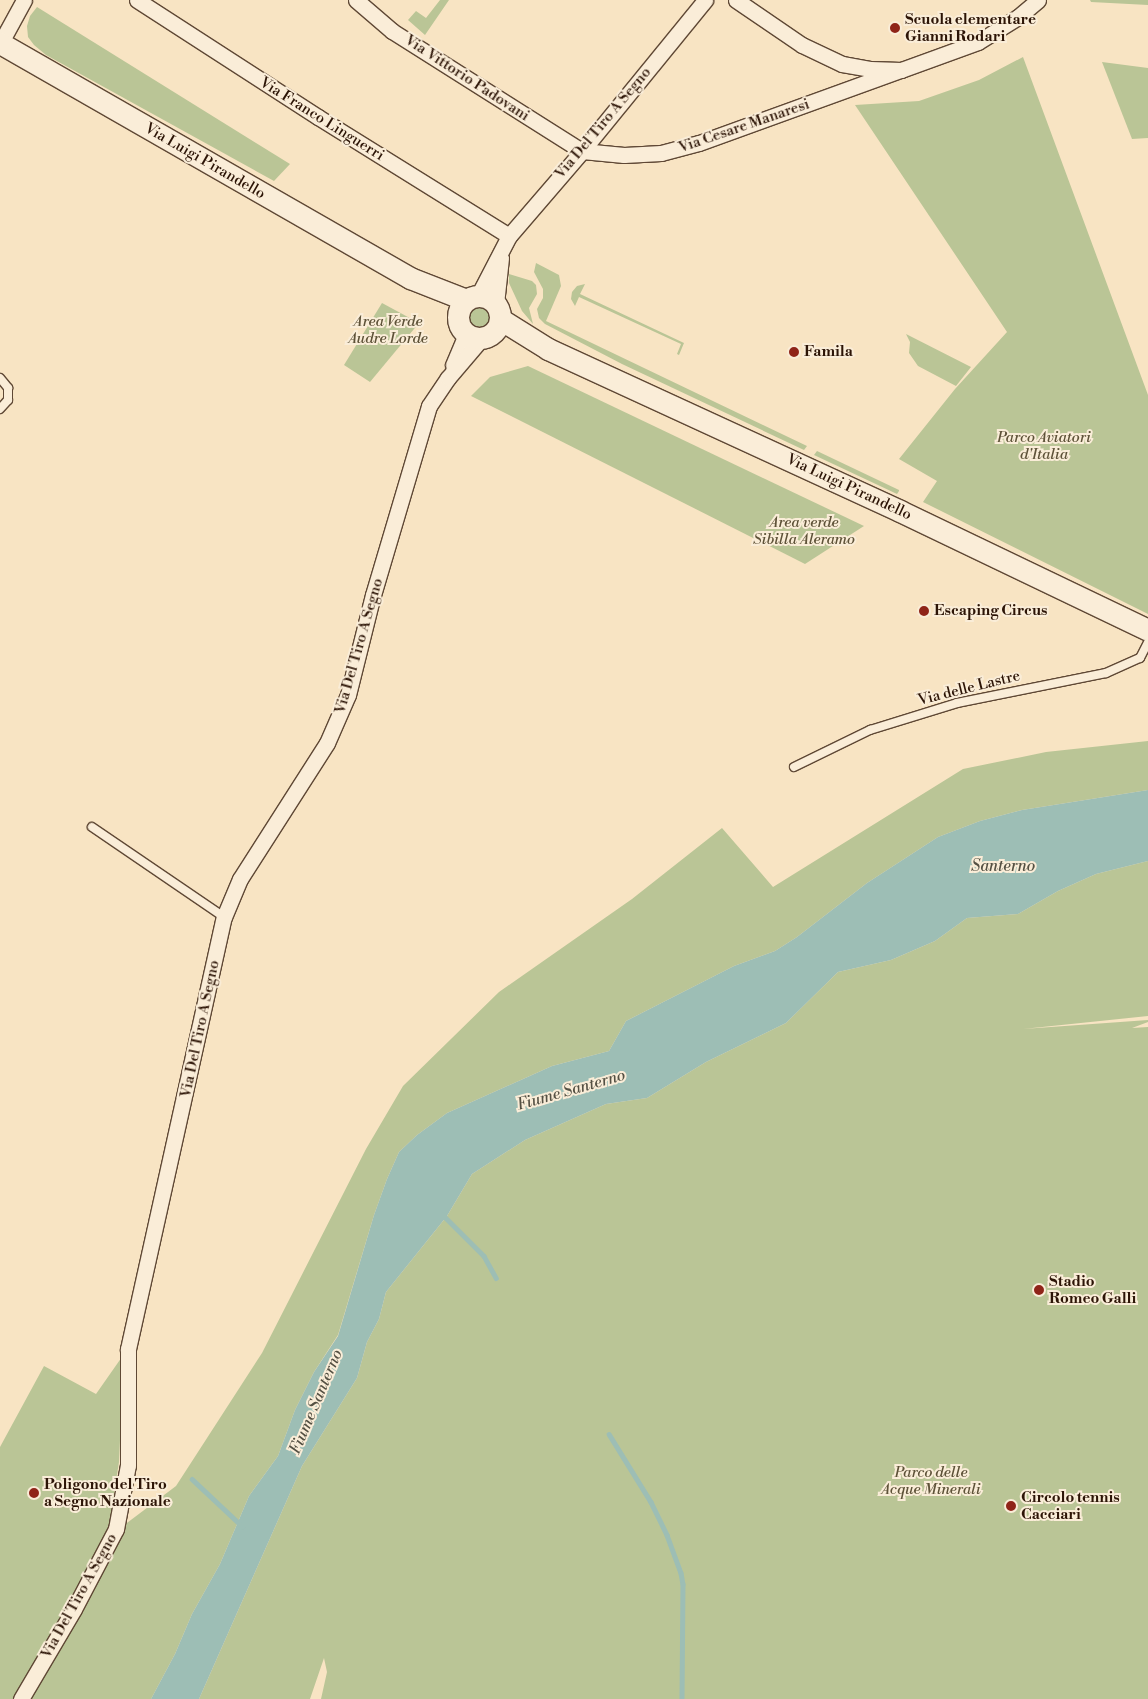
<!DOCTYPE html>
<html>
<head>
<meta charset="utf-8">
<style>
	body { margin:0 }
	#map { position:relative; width:1148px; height:1699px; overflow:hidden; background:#f8e4c3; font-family:"Libre Bodoni",serif }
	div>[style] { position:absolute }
	.green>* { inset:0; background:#bac596 }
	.round { border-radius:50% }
	.water>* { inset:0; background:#9dbeb5 }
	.stream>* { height:4.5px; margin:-2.25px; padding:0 2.25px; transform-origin:2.25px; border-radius:2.25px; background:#9dbeb5 }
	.roads { filter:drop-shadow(1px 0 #5f4835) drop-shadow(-1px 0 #5f4835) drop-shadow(0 1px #5f4835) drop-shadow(0 -1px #5f4835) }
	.lane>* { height:8px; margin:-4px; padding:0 4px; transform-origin:4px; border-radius:4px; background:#faedd8 }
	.street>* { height:15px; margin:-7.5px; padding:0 7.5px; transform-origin:7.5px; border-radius:7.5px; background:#faedd8 }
	.secondary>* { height:21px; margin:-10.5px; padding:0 10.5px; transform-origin:10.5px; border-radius:10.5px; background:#faedd8 }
	.secondary>.ring { margin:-10.5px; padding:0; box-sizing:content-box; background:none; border:21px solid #faedd8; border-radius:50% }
	.dots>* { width:14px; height:14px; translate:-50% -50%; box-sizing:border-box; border:2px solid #faedd8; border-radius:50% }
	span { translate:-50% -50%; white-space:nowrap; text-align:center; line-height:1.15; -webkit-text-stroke:4px #faedd8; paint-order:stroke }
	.poi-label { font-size:15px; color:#2c1406; font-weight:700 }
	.left { translate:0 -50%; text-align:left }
	.street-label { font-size:15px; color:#2c1406 }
	.park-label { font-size:15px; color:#5e5238; font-style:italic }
	.water-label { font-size:16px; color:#545043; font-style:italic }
</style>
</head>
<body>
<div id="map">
	<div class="green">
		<i style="clip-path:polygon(440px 0,449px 0,425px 35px,408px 20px,416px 11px,426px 18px)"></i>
		<i style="clip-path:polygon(1090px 0,1148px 0,1148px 5px,1091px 2px)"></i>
		<i style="clip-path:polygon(37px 7px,290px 164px,274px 181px,46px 55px,34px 45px,28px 37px,27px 26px,30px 16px)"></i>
		<i style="clip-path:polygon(1023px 57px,1148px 395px,1148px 614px,923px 502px,937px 481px,899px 459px,955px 389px,1007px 332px,855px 105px,919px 101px,979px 80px)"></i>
		<i style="clip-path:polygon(1102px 62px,1148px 68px,1148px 138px,1132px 139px)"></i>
		<i style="clip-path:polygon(536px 263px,559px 275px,561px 286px,546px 321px,807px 446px,804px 450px,622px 364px,545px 324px,539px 318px,537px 309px,543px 298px,543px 289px,534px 272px)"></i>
		<i style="clip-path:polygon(509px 274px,532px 281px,536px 285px,537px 294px,529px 308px,533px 324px,522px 311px,509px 283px)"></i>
		<i style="clip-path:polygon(585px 284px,580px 294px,684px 343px,679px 355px,677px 354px,681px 344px,579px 297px,575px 306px,571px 299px,572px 292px,577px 286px)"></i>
		<i style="clip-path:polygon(382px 303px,419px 323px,370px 382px,344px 365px)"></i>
		<i class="round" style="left:466px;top:304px;width:26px;height:26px"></i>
		<i style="clip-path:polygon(906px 334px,971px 367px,956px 386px,918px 366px,909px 353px,910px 342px)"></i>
		<i style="clip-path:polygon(528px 366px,864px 526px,805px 564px,471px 396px,490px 377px)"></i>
		<i style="clip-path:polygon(817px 451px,899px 490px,899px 491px,897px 494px,814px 455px)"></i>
		<i style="clip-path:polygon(1148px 741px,1148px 790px,1022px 810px,980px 821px,938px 837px,867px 883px,797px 937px,775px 951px,734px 966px,626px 1021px,609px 1051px,552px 1066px,447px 1113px,417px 1135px,399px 1152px,387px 1179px,374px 1215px,338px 1335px,314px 1372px,295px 1410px,278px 1456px,249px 1496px,220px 1564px,192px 1614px,175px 1654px,151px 1699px,0 1699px,0 1447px,44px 1366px,96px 1394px,124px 1354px,119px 1462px,107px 1538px,176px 1486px,262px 1353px,366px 1149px,403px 1086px,499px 992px,632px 899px,722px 828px,773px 887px,963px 769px,1046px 752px)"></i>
		<i style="clip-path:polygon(1148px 861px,1148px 1016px,1023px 1029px,1148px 1020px,1148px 1022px,1132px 1028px,1148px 1027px,1148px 1699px,321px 1699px,327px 1672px,324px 1658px,310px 1699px,199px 1699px,302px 1466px,357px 1378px,367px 1342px,379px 1319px,386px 1292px,447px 1216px,472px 1174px,525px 1140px,606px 1104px,647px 1098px,706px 1062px,786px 1023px,838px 972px,891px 960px,935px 941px,967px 918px,1018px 914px,1058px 891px,1096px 874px)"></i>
	</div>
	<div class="water">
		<i style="clip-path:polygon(1148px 790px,1148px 861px,1096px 874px,1058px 891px,1018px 914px,967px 918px,935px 941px,891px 960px,838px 972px,786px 1023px,706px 1062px,647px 1098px,606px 1104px,525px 1140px,472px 1174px,447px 1216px,386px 1292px,379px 1319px,367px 1342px,357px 1378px,302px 1466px,199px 1699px,151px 1699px,175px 1654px,192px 1614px,220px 1564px,249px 1496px,278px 1456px,295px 1410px,314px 1372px,338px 1336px,374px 1215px,387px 1179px,399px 1152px,417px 1135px,447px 1113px,552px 1066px,609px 1051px,626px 1021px,734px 966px,775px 951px,797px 937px,867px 883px,938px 837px,980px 821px,1022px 810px)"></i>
	</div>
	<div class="stream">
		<i style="left:443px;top:1215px;width:58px;rotate:45deg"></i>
		<i style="left:484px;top:1256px;width:25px;rotate:61deg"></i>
		<i style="left:609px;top:1434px;width:80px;rotate:58.3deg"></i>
		<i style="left:651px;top:1502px;width:37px;rotate:64deg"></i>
		<i style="left:667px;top:1535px;width:40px;rotate:69.8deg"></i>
		<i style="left:681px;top:1573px;width:11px;rotate:80deg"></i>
		<i style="left:683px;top:1584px;width:115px;rotate:90.5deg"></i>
		<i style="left:192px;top:1479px;width:69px;rotate:43.2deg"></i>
	</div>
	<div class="roads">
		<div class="lane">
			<i style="left:0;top:378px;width:13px;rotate:51deg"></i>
			<i style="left:8px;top:388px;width:12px;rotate:90deg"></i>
			<i style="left:8px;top:400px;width:12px;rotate:132deg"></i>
			<i style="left:794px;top:767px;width:85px;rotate:-26deg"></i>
			<i style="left:870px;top:730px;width:91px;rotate:-17.2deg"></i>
			<i style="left:957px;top:703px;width:152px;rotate:-11.4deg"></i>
			<i style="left:1106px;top:673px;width:37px;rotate:-24deg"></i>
			<i style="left:1140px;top:658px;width:18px;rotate:-63deg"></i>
			<i style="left:92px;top:827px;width:160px;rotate:34.3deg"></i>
		</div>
		<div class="street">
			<i style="left:137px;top:0;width:216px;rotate:32.9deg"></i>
			<i style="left:318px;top:117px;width:225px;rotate:31.9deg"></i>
			<i style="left:356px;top:0;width:48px;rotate:40.7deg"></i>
			<i style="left:392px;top:31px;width:225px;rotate:32.3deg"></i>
			<i style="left:582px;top:151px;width:42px;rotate:5.4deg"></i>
			<i style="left:624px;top:155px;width:37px;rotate:-3deg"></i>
			<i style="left:661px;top:153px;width:39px;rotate:-15deg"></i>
			<i style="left:699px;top:143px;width:215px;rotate:-19.9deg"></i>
			<i style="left:736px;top:0;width:80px;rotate:34.3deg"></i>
			<i style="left:802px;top:45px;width:44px;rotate:25.4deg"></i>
			<i style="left:842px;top:64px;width:28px;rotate:10deg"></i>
			<i style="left:870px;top:69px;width:31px;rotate:2deg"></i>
			<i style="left:901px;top:70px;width:82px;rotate:-20deg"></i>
			<i style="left:978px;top:42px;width:47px;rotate:-32deg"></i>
			<i style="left:1018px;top:17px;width:26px;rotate:-40deg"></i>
			<i style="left:0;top:44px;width:50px;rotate:-61.4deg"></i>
			<i style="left:478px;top:296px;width:68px;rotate:-62.7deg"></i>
			<i style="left:509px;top:236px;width:112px;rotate:-49.3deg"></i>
			<i style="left:582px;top:151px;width:195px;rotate:-50.8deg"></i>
			<i style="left:496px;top:304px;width:46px;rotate:-83.8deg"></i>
			<i style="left:453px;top:365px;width:34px;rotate:-67deg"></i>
			<i style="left:21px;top:1699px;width:104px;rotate:-59.5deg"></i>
			<i style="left:74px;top:1609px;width:90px;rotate:-62.3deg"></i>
			<i style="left:116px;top:1529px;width:65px;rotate:-79.4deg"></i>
			<i style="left:128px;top:1465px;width:116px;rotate:-90deg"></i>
			<i style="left:128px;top:1349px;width:443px;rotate:-77.5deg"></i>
			<i style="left:224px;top:917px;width:41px;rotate:-67.2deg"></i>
			<i style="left:240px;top:879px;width:161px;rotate:-57.4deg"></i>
			<i style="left:327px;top:743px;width:52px;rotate:-66.4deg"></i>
			<i style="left:348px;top:695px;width:103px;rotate:-76deg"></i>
			<i style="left:373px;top:595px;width:197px;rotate:-73.5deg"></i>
			<i style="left:429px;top:406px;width:34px;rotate:-56deg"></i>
			<i style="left:448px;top:378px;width:52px;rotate:-49.6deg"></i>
		</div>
		<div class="secondary">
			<i style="left:0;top:43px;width:473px;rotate:29.8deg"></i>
			<i style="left:410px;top:278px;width:60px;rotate:21.4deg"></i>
			<i class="ring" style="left:458px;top:296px;width:21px;height:21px"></i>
			<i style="left:500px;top:319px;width:57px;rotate:32deg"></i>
			<i style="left:548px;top:349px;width:387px;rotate:24.7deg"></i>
			<i style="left:900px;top:511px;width:275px;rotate:25.6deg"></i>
		</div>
	</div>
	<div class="dots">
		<i style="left:895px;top:28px;background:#8f2418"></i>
		<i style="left:794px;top:352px;background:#8f2418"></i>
		<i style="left:924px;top:611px;background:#8f2418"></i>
		<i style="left:1039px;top:1290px;background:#8f2418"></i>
		<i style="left:34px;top:1493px;background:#8f2418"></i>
		<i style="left:1011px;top:1506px;background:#8f2418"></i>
	</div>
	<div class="poi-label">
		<span class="left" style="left:905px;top:28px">Scuola elementare<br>Gianni Rodari</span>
		<span class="left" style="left:804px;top:352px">Famila</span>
		<span class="left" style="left:934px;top:611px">Escaping Circus</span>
		<span class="left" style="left:1049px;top:1290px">Stadio<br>Romeo Galli</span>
		<span class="left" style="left:44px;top:1493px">Poligono del Tiro<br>a Segno Nazionale</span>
		<span class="left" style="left:1021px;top:1506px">Circolo tennis<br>Cacciari</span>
	</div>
	<div class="street-label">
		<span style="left:467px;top:78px;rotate:33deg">Via Vittorio Padovani</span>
		<span style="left:322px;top:119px;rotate:32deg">Via Franco Linguerri</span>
		<span style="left:603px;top:123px;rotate:-50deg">Via Del Tiro A Segno</span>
		<span style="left:744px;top:126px;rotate:-19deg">Via Cesare Manaresi</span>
		<span style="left:205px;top:161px;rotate:30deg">Via Luigi Pirandello</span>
		<span style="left:849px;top:487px;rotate:25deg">Via Luigi Pirandello</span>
		<span style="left:359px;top:646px;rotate:-74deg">Via Del Tiro A Segno</span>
		<span style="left:969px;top:688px;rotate:-14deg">Via delle Lastre</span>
		<span style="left:200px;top:1029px;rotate:-78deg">Via Del Tiro A Segno</span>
		<span style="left:79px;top:1596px;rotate:-61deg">Via Del Tiro A Segno</span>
	</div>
	<div class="park-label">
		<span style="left:388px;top:330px">Area Verde<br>Audre Lorde</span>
		<span style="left:1044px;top:446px">Parco Aviatori<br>d'Italia</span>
		<span style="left:804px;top:531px">Area verde<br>Sibilla Aleramo</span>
		<span style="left:931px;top:1481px">Parco delle<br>Acque Minerali</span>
	</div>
	<div class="water-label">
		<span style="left:1003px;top:866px">Santerno</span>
		<span style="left:571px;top:1090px;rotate:-16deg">Fiume Santerno</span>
		<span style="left:316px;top:1402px;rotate:-67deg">Fiume Santerno</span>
	</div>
</div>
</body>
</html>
